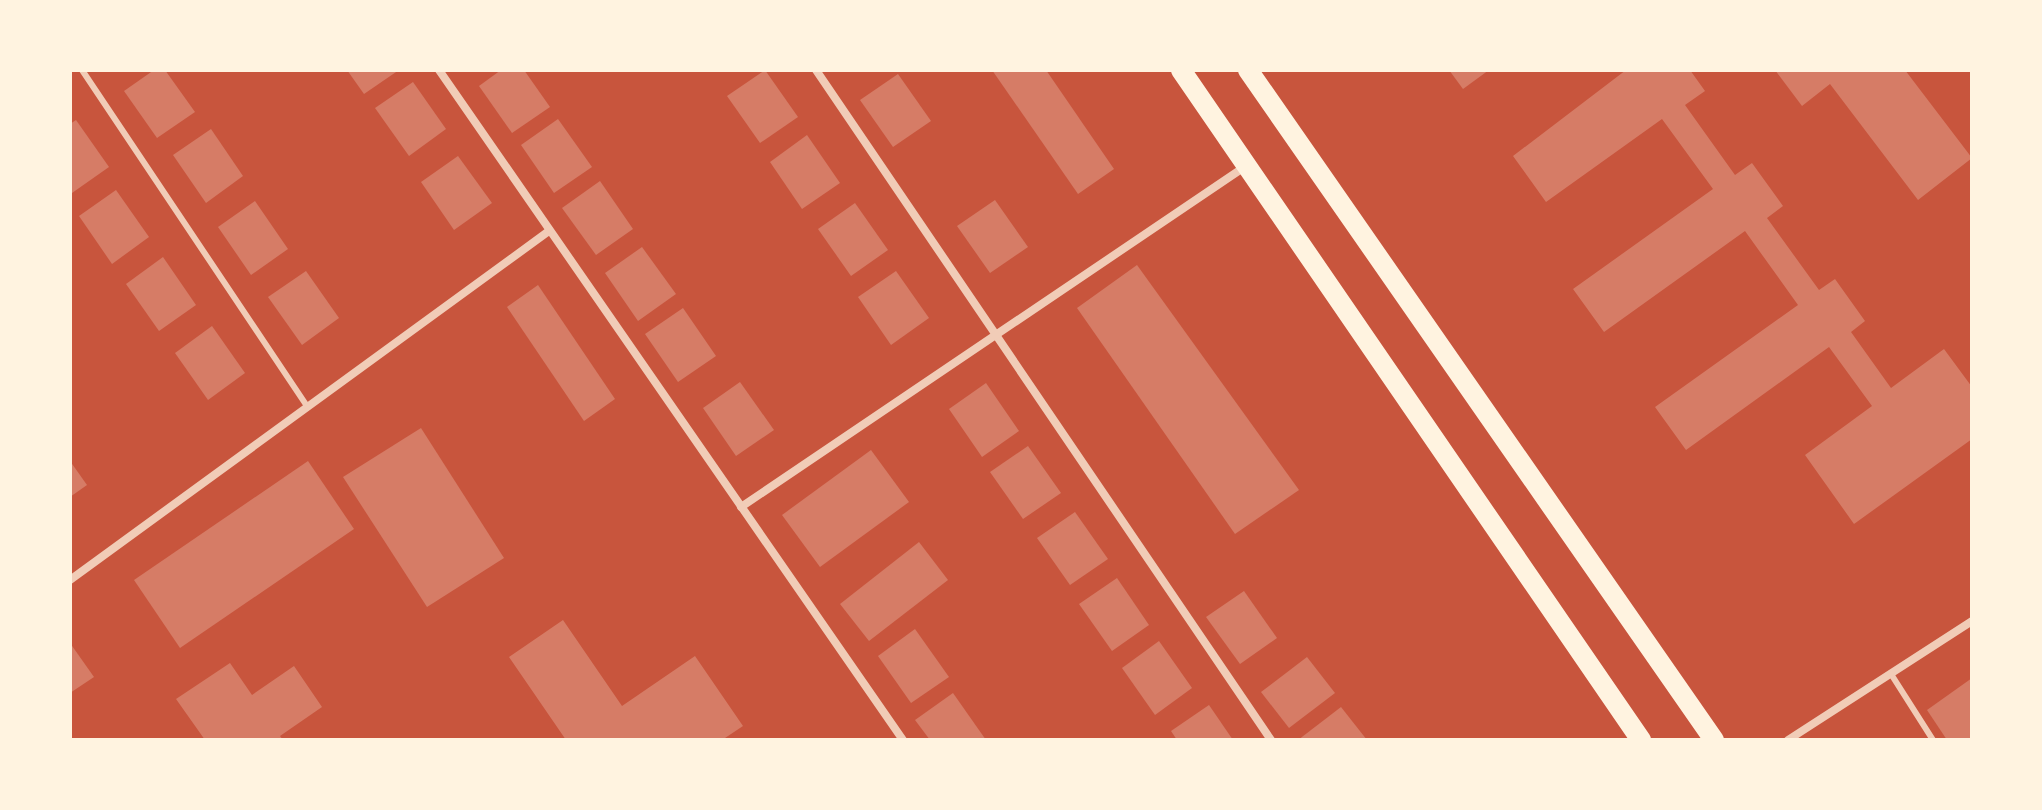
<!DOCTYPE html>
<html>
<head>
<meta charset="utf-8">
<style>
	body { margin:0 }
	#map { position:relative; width:2042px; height:810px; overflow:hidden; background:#c8553d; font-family:Georgia,serif }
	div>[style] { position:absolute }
	.building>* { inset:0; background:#d67c66 }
	.service>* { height:6px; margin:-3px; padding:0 3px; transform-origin:3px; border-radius:3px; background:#f1ccb7 }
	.minor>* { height:8px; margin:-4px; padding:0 4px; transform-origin:4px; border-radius:4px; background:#f1ccb7 }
	.primary>* { height:20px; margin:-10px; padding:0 10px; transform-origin:10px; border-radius:10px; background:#fff3e0 }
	span { translate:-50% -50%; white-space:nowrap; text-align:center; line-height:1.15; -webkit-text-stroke:6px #fff3e0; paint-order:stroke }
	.frame { position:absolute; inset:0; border:72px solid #fff3e0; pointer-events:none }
</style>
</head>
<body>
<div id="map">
	<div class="building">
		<i style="clip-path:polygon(154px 70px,165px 70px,195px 112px,157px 138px,124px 91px)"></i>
		<i style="clip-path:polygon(347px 70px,399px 70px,364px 94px)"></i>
		<i style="clip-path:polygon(501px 70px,524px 70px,550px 107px,512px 133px,479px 86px)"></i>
		<i style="clip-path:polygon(765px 70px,798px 117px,760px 143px,727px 96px)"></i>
		<i style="clip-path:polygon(992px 70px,1046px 70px,1114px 169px,1078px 194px)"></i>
		<i style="clip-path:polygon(1449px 70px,1489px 70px,1463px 89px)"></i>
		<i style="clip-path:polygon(1626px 70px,1690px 70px,1705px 91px,1685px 105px,1735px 175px,1752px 163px,1783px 206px,1767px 218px,1819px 290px,1835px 279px,1865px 321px,1851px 332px,1891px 388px,1944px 349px,1972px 387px,1972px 439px,1854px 524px,1805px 455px,1872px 406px,1829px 347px,1686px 450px,1655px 407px,1798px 305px,1745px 231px,1604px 332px,1573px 289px,1713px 189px,1662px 119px,1546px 202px,1513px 156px)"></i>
		<i style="clip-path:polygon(1775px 70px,1905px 70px,1972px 158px,1918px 200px,1830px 84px,1802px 106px)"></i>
		<i style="clip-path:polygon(898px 74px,931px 121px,893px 147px,860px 100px)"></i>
		<i style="clip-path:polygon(413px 82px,446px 129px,409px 156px,375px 108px)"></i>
		<i style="clip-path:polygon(558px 119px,592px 167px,554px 193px,521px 145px)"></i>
		<i style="clip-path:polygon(76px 120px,109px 167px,72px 193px,70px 124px)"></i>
		<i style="clip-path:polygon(211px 129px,243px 176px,206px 203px,173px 155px)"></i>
		<i style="clip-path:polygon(807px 135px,840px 183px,802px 209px,770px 162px)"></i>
		<i style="clip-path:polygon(458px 156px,492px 203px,454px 230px,421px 182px)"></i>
		<i style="clip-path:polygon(600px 181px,633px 229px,596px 255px,562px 208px)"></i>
		<i style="clip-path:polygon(116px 190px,149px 237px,112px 264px,79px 216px)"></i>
		<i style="clip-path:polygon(995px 200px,1028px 247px,990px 273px,957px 226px)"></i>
		<i style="clip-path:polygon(255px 201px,288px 249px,251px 275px,218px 227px)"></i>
		<i style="clip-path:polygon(855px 203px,888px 250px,851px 276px,818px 229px)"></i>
		<i style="clip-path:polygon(642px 247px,676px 294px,638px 321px,605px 273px)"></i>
		<i style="clip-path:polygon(163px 257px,196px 305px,159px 331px,126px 284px)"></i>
		<i style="clip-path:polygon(1137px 265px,1299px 490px,1235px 534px,1077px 308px)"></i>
		<i style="clip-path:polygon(306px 271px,339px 318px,302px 345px,268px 297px)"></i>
		<i style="clip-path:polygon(896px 271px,929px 318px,891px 345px,858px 297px)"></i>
		<i style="clip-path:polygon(538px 285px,615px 399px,584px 421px,507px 307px)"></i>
		<i style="clip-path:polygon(683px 308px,716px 356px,678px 382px,645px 334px)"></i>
		<i style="clip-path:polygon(212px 326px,245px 373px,208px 400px,175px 353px)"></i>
		<i style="clip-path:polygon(740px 382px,774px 430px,736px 456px,703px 408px)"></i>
		<i style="clip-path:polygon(986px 383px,1019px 431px,982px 457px,949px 409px)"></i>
		<i style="clip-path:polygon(421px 428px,504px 558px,427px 607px,343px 477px)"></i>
		<i style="clip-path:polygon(1028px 446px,1061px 493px,1023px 519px,990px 472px)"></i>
		<i style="clip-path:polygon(871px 450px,909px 502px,820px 567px,782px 515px)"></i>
		<i style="clip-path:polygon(70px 461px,87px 485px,70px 497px)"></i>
		<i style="clip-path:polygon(308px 461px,354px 529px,180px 648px,134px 580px)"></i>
		<i style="clip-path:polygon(1075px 512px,1108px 559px,1070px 585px,1037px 538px)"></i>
		<i style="clip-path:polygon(919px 542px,948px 580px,869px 641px,840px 604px)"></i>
		<i style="clip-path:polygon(1117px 578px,1149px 625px,1112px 651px,1079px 604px)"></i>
		<i style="clip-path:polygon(1244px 591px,1277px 638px,1240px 664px,1206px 617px)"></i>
		<i style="clip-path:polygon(563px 620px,622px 706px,695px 656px,743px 726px,722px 740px,566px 740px,509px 657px)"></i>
		<i style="clip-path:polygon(915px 629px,949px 677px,911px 703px,878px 656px)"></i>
		<i style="clip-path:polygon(1159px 641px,1192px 688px,1155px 715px,1122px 668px)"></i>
		<i style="clip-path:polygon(70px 643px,94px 677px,70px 693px)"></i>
		<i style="clip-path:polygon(1307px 657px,1335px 693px,1289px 728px,1261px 692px)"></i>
		<i style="clip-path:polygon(230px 663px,252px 695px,294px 666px,322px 707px,280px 736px,283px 740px,205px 740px,176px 699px)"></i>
		<i style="clip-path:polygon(1972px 678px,1972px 740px,1947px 740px,1927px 710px)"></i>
		<i style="clip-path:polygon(953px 693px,986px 740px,930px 740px,915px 720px)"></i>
		<i style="clip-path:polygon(1209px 705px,1233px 740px,1177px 740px,1171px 731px)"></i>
		<i style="clip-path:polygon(1341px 707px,1367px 740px,1298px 740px)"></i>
	</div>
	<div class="service">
		<i style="left:82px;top:70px;width:406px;rotate:56.2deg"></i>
		<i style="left:1891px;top:674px;width:78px;rotate:57.5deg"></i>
	</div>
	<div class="minor">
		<i style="left:439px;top:70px;width:815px;rotate:55.3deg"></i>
		<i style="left:816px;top:70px;width:810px;rotate:55.82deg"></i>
		<i style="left:741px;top:507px;width:609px;rotate:-34.03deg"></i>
		<i style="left:70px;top:580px;width:593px;rotate:-36.08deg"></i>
		<i style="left:1788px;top:740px;width:219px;rotate:-32.9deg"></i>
	</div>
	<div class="primary">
		<i style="left:1181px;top:70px;width:813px;rotate:55.53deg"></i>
		<i style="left:1248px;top:70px;width:816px;rotate:55.18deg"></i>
	</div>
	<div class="frame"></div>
</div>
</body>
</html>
